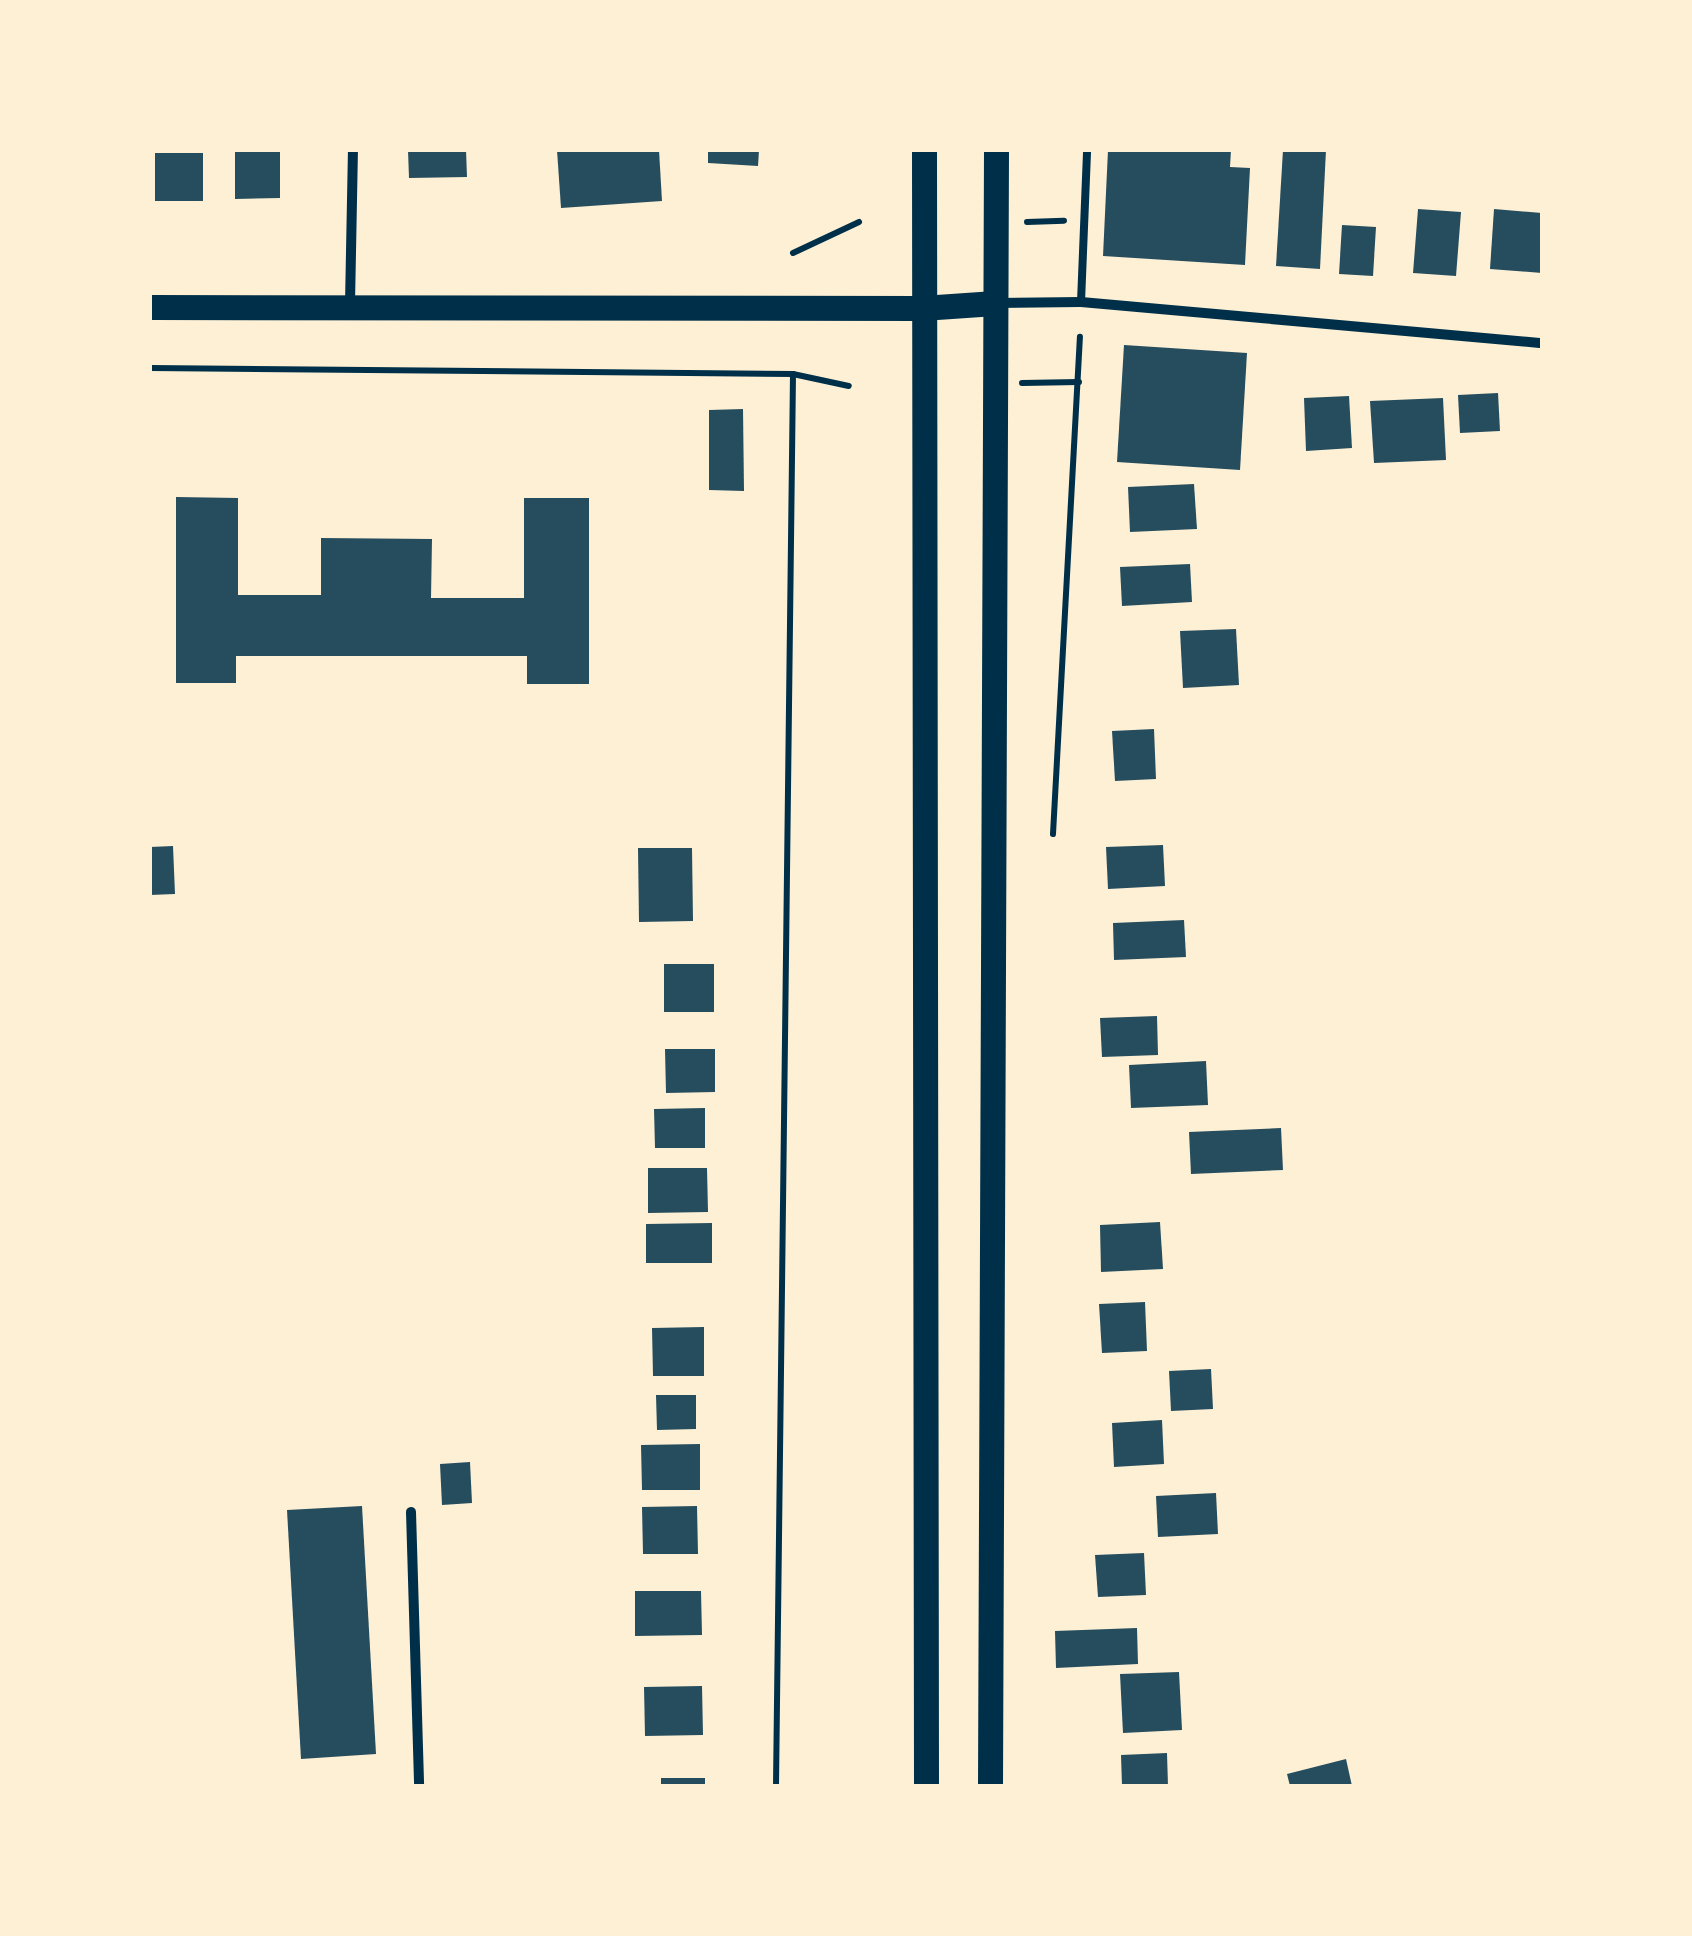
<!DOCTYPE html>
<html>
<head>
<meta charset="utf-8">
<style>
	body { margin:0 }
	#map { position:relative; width:1692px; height:1936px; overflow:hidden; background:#fdf0d5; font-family:"Sofia Sans Condensed",sans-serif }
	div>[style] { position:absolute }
	.building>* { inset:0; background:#264d5e }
	.path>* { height:6px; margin:-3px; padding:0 3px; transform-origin:3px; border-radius:3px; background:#003049 }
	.service>* { height:8px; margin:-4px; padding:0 4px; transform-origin:4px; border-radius:4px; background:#003049 }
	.minor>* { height:10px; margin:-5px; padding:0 5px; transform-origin:5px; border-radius:5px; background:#003049 }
	.primary>* { height:25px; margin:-12.5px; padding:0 12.5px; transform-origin:12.5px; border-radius:12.5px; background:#003049 }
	span { translate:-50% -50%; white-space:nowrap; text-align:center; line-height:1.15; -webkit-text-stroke:9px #fdf0d5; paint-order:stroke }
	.frame { position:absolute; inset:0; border:152px solid #fdf0d5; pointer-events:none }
</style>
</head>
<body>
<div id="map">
	<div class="building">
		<i style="clip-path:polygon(235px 150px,280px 150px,280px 198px,235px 199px)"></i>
		<i style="clip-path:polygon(408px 150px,466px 150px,467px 177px,409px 178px)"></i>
		<i style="clip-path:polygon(557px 150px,659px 150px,662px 201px,561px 208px)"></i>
		<i style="clip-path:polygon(708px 150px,759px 150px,758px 166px,708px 163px)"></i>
		<i style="clip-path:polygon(1108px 150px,1231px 150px,1230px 167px,1250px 168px,1245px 265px,1103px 256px)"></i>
		<i style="clip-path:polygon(1283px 150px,1326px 150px,1320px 269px,1276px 266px)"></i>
		<i style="clip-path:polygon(155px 153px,203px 153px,203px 201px,155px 201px)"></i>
		<i style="clip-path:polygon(1418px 209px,1461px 212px,1456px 276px,1413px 273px)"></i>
		<i style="clip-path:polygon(1494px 209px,1542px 213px,1542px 273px,1490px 269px)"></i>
		<i style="clip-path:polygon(1342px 225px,1376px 227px,1373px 276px,1339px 274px)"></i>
		<i style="clip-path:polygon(1124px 345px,1247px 353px,1240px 470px,1117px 462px)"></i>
		<i style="clip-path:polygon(1498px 393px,1500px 431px,1460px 433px,1458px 395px)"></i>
		<i style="clip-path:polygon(1349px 396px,1352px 448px,1306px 451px,1304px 398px)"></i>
		<i style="clip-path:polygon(1443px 398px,1446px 460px,1374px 463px,1370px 401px)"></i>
		<i style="clip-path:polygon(743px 409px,744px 491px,709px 490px,709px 410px)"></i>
		<i style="clip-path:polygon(1194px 484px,1197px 529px,1130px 532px,1128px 487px)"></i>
		<i style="clip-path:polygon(176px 497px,238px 498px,238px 595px,321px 595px,321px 538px,432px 539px,431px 598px,524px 598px,524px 498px,589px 498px,589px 684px,527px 684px,527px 656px,236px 656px,236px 683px,176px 683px)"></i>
		<i style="clip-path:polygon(1190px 564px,1192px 602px,1122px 606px,1120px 567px)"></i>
		<i style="clip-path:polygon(1236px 629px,1239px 685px,1183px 688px,1180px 631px)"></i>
		<i style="clip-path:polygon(1154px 729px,1156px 779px,1115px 781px,1112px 731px)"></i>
		<i style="clip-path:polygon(1163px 845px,1165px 886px,1108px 889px,1106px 847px)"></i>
		<i style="clip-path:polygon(173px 846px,175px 894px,150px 895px,150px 847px)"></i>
		<i style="clip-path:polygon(638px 848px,692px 848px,693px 921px,639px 922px)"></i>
		<i style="clip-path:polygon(1184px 920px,1186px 957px,1114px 960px,1113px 923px)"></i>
		<i style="clip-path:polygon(664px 964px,714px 964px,714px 1012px,664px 1012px)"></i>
		<i style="clip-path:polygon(1157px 1016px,1158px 1055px,1102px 1057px,1100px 1018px)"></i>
		<i style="clip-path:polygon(665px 1049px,715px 1049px,715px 1092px,666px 1093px)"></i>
		<i style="clip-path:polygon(1206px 1061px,1208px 1105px,1131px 1108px,1129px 1065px)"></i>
		<i style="clip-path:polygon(705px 1108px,705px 1148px,655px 1148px,654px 1109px)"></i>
		<i style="clip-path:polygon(1281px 1128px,1283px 1170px,1191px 1174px,1189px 1132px)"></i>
		<i style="clip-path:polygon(648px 1168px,707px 1168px,708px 1212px,648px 1213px)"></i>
		<i style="clip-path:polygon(1160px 1222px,1163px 1269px,1101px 1272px,1100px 1225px)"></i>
		<i style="clip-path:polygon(712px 1223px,712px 1263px,646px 1263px,646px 1224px)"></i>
		<i style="clip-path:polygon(1145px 1302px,1147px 1351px,1102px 1353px,1099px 1304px)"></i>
		<i style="clip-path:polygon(704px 1327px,704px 1376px,653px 1376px,652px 1328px)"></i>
		<i style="clip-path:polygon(1211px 1369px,1213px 1409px,1171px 1411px,1169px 1371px)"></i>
		<i style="clip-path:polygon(656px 1395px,696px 1395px,696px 1429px,657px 1430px)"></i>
		<i style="clip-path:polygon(1162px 1420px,1164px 1464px,1114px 1467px,1112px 1423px)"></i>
		<i style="clip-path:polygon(700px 1444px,700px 1490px,642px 1490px,641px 1445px)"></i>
		<i style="clip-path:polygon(470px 1462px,472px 1503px,442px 1505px,440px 1464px)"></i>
		<i style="clip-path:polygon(1216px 1493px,1218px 1534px,1158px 1537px,1156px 1496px)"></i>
		<i style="clip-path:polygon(362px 1506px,376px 1754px,301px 1759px,287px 1510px)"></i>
		<i style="clip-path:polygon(697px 1506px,698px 1554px,643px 1554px,642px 1507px)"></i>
		<i style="clip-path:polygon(1144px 1553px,1146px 1595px,1098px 1597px,1095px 1555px)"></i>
		<i style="clip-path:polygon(635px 1591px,701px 1591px,702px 1635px,635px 1636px)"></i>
		<i style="clip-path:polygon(1137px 1628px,1138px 1664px,1056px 1668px,1055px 1631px)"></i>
		<i style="clip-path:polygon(1179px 1672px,1182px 1730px,1123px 1733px,1120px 1674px)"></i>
		<i style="clip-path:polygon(702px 1686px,703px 1735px,645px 1736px,644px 1687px)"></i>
		<i style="clip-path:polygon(1167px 1753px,1168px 1786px,1122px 1786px,1121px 1755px)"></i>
		<i style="clip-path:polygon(1346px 1759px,1352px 1786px,1290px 1786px,1287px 1774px)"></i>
		<i style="clip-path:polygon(661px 1778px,705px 1778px,705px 1786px,661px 1786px)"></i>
	</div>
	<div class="path">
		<i style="left:1027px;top:222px;width:37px;rotate:-2deg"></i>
		<i style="left:793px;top:253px;width:73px;rotate:-25.2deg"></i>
		<i style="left:150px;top:368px;width:643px;rotate:0.53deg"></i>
		<i style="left:793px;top:374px;width:57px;rotate:12.1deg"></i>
		<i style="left:1022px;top:383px;width:57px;rotate:-1deg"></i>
		<i style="left:1053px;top:834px;width:498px;rotate:-86.9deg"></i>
		<i style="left:776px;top:1786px;width:1412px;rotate:-89.31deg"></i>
	</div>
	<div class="service">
		<i style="left:1081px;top:302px;width:152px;rotate:-87.7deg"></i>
	</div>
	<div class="minor">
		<i style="left:995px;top:303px;width:86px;rotate:-0.7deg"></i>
		<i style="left:1081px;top:302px;width:463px;rotate:5.1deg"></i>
		<i style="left:350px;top:304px;width:154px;rotate:-88.9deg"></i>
		<i style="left:411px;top:1512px;width:274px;rotate:88.3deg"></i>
	</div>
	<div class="primary">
		<i style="left:924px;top:150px;width:1636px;rotate:89.93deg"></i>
		<i style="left:150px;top:307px;width:772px;rotate:0.07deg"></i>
		<i style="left:922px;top:308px;width:73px;rotate:-3.9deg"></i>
		<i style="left:990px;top:1786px;width:1636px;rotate:-89.79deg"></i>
	</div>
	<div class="frame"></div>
</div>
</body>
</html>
